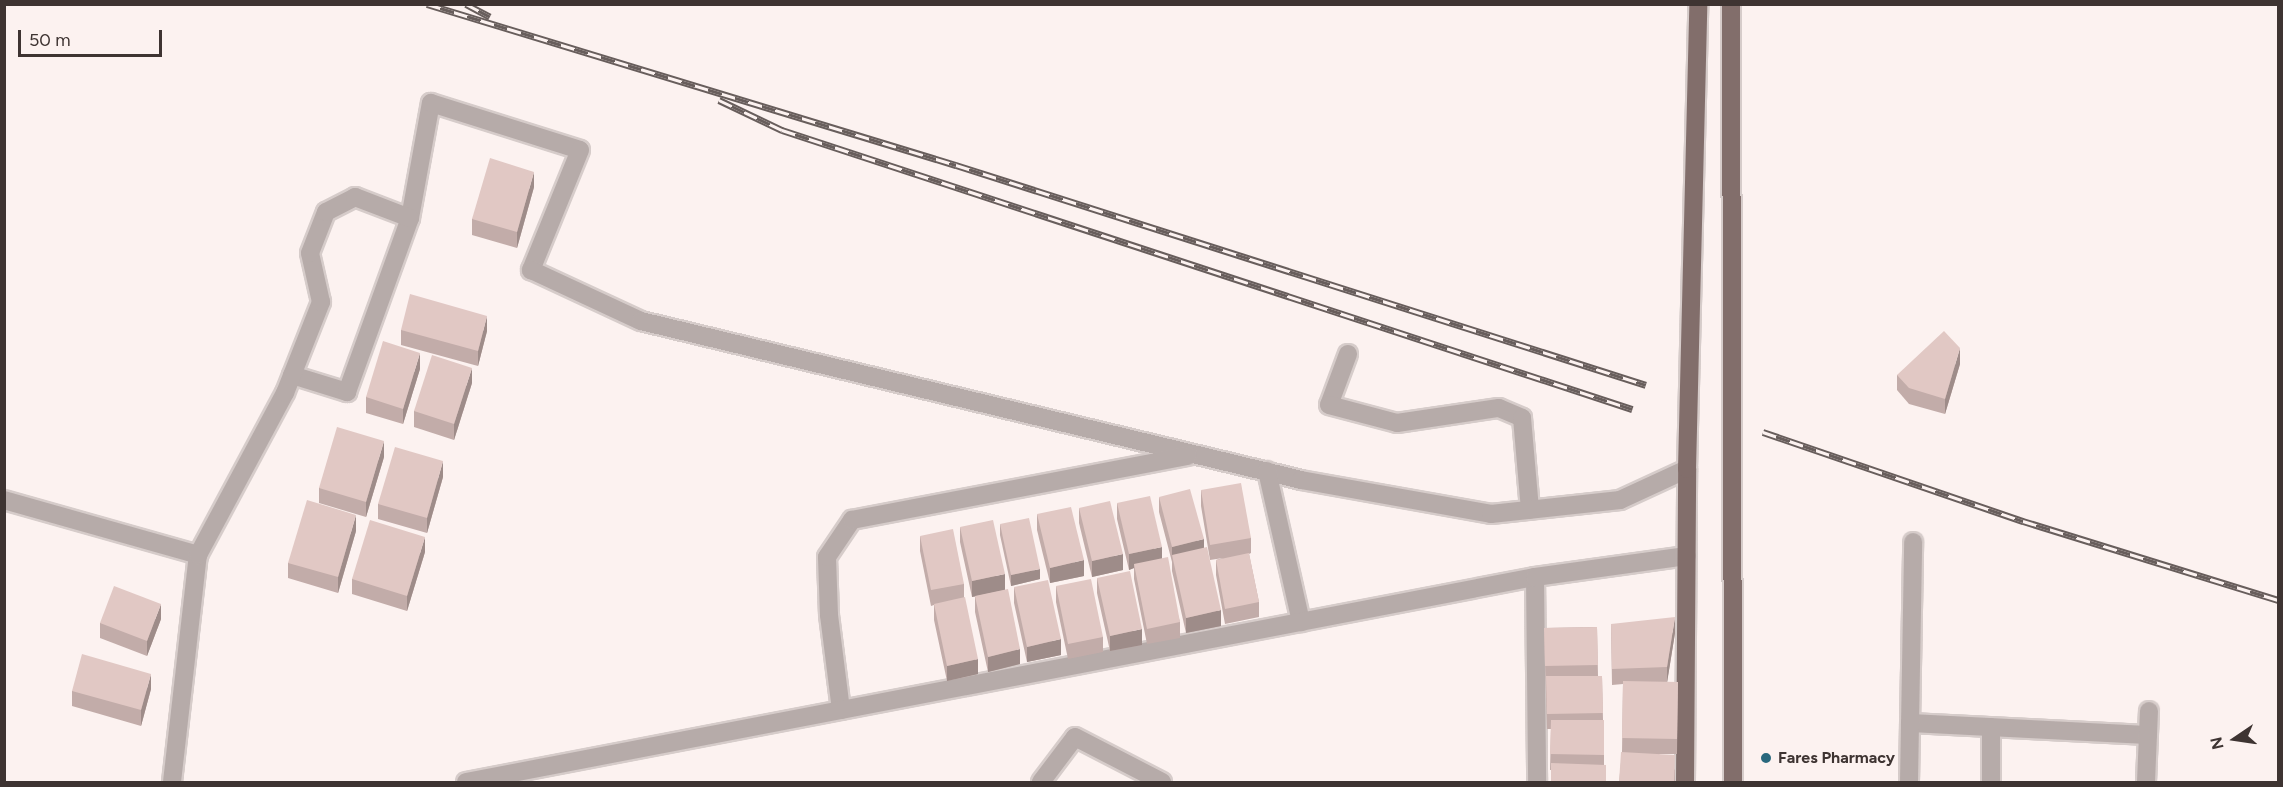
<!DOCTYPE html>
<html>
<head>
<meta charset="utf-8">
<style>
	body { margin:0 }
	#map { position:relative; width:2283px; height:787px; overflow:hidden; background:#fcf2f0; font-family:Figtree,sans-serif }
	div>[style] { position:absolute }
	.roads { filter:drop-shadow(2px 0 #d6ccca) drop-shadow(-2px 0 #d6ccca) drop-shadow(0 2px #d6ccca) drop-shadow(0 -2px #d6ccca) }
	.street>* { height:18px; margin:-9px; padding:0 9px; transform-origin:9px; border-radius:9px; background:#b6aba9 }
	.primary>* { height:18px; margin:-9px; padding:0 9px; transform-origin:9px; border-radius:9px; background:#826e6b }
	.rail>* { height:7px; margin-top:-3.5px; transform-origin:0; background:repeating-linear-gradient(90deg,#fcf2f0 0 14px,#685e5c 0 28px); box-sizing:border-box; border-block:2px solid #685e5c }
	.wall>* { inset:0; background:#c2aca9 }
	.shaded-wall>* { inset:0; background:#9e8c89 }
	.building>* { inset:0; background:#e1c8c4 }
	.dots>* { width:16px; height:16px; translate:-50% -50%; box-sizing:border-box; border:3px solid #fcf2f0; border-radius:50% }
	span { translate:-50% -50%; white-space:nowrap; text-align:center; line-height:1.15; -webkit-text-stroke:4.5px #fcf2f0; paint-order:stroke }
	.poi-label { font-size:16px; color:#3e3432; font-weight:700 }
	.left { translate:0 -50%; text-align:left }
	.frame { position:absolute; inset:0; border:6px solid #3e3432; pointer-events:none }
	.north { position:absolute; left:2205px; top:709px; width:60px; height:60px; -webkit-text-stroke:4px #fcf2f0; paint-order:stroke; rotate:257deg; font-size:16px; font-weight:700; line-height:24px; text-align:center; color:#3e3432 }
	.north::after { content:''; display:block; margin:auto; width:21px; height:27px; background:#3e3432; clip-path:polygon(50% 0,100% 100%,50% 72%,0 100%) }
	.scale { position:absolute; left:18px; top:30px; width:144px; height:27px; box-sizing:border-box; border:3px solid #3e3432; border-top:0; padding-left:8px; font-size:18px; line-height:21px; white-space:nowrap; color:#3e3432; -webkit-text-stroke:4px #fcf2f0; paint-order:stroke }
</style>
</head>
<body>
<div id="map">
	<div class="roads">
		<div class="street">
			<i style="left:1348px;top:354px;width:54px;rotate:110.4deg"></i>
			<i style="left:1329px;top:405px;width:70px;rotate:14.8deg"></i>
			<i style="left:1397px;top:423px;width:103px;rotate:-8.4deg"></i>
			<i style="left:1499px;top:408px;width:25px;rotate:23deg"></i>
			<i style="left:1522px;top:418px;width:92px;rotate:85deg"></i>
			<i style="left:292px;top:375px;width:58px;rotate:17.2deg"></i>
			<i style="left:347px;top:392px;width:185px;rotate:-70.1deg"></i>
			<i style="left:410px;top:218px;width:117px;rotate:-79.7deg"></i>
			<i style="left:431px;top:103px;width:156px;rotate:17.5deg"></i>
			<i style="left:580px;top:150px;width:130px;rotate:112.2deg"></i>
			<i style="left:531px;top:270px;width:121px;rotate:24.9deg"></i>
			<i style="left:641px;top:321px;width:679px;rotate:13.54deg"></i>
			<i style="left:1301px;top:480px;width:193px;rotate:10.1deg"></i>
			<i style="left:1491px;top:514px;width:130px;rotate:-6.2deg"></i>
			<i style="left:1620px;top:500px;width:74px;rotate:-24.8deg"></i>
			<i style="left:1267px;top:471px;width:155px;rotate:77.3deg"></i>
			<i style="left:4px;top:500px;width:202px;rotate:15.8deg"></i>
			<i style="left:1535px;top:577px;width:205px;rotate:89.4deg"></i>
			<i style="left:841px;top:710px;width:96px;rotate:-97.2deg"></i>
			<i style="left:829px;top:615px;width:58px;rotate:-92deg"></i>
			<i style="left:827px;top:557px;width:45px;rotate:-56deg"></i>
			<i style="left:852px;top:520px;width:342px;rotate:-10.8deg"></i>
			<i style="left:1910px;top:723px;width:238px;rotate:2.9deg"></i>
			<i style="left:172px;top:782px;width:228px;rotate:-83.5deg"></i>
			<i style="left:198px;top:555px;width:184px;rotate:-61.8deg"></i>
			<i style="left:285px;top:393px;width:98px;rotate:-68.4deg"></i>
			<i style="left:321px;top:302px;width:50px;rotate:-102.7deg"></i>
			<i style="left:310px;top:253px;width:44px;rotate:-68.7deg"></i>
			<i style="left:326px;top:212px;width:33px;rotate:-27deg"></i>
			<i style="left:355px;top:197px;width:59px;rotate:20.9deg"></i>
			<i style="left:466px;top:782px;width:1088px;rotate:-10.86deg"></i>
			<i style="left:1535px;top:577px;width:153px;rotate:-7.9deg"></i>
			<i style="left:1041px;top:782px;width:56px;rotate:-52.9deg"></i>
			<i style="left:1075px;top:737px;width:98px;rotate:27.3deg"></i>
			<i style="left:1909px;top:782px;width:240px;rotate:-89deg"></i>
			<i style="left:1991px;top:782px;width:55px;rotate:-90deg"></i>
			<i style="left:2146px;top:782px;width:71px;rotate:-87.6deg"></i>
		</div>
		<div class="primary">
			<i style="left:1731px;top:4px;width:778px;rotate:89.85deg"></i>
			<i style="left:1685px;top:782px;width:313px;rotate:-89.6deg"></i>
			<i style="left:1687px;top:469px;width:465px;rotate:-88.6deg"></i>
		</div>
	</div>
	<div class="rail">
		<i style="left:427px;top:4px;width:553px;rotate:16.93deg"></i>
		<i style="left:956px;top:165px;width:724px;rotate:17.68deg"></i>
		<i style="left:466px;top:4px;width:27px;rotate:28deg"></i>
		<i style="left:719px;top:100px;width:70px;rotate:25.5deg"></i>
		<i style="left:782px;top:130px;width:895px;rotate:18.17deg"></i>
		<i style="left:1763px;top:432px;width:275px;rotate:18.9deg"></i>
		<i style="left:2023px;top:521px;width:267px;rotate:17.2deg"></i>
	</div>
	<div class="wall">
		<i style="clip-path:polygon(534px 187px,517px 248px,472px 235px,472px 219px)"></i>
		<i style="clip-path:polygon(401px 330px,487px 331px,478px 366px,401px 345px)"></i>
		<i style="clip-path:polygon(1960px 364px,1945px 414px,1909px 404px,1897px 390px,1897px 375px)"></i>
		<i style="clip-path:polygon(420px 369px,403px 424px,366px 413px,366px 397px)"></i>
		<i style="clip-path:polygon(472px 383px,454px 440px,414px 427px,414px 411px)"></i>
		<i style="clip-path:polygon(384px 457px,366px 517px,319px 503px,319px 488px)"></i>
		<i style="clip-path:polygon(443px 477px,427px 533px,378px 519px,378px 504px)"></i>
		<i style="clip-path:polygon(1201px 490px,1251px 538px,1251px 553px,1249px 554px,1259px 602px,1259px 617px,1225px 624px,1216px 575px,1216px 560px,1223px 558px,1210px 560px,1201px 506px)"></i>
		<i style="clip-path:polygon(1159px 497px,1204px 548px,1221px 626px,1186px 633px,1172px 571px,1172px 562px,1159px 512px)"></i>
		<i style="clip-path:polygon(1117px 503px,1162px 558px,1180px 622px,1180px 638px,1147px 644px,1134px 579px,1134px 568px,1129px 570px,1117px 519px)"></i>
		<i style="clip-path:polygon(1079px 508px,1123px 570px,1092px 577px,1079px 523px)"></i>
		<i style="clip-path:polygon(1037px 514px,1084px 576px,1050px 583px,1037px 530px)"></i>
		<i style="clip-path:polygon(1000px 524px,1040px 579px,1011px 586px,1000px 535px)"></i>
		<i style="clip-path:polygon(960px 527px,1005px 590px,1020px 664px,988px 672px,975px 612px,975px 596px,988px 593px,972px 597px,960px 542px)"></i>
		<i style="clip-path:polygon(356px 531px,338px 593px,288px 578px,288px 563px)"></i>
		<i style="clip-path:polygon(920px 536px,964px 584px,964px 597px,978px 674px,947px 681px,934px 620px,934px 605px,931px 606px,920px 551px)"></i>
		<i style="clip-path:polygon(425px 552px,407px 611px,352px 594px,352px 579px)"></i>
		<i style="clip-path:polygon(1097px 578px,1142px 645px,1110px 651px,1097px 593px)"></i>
		<i style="clip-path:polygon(1056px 586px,1103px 637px,1103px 652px,1068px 659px,1056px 602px)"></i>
		<i style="clip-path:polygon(1014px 587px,1061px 655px,1027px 662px,1014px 603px)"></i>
		<i style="clip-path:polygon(161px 619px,147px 656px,100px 638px,100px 623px)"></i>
		<i style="clip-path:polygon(1611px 624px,1675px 633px,1667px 682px,1678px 682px,1677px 754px,1659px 754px,1675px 770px,1675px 783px,1619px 783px,1622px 752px,1623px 684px,1612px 685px)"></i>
		<i style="clip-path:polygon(1597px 627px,1598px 676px,1602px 676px,1603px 720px,1604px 720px,1604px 765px,1550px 770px,1551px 729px,1547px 729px,1544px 628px)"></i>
		<i style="clip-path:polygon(151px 689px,141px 726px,72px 706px,72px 691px)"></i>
	</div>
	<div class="shaded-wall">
		<i style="clip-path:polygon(534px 172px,534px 187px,517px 248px,517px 232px)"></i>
		<i style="clip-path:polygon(487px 316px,487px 331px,478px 366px,478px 351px)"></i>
		<i style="clip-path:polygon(1960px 348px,1960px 364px,1945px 414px,1945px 399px)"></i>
		<i style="clip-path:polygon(420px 353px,420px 369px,403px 424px,403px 409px)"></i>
		<i style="clip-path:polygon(472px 368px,472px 383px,454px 440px,454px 424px)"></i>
		<i style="clip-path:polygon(384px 441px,384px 457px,366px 517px,366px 502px)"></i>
		<i style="clip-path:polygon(443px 461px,443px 477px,427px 533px,427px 518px)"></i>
		<i style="clip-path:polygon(356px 515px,356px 531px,338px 593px,338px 577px)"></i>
		<i style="clip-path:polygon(425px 537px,425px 552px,407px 611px,407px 596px)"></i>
		<i style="clip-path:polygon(1204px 539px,1204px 555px,1172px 556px,1172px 547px)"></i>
		<i style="clip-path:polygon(1162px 547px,1162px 562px,1134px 564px,1134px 568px,1129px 570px,1129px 554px)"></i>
		<i style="clip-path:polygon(1123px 554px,1123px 570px,1092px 577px,1092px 561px)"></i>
		<i style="clip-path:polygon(1084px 560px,1084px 576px,1050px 583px,1050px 568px)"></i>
		<i style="clip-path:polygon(1040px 569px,1040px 579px,1011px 586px,1011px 575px)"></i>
		<i style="clip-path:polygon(1005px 574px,1005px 590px,972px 597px,972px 581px)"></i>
		<i style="clip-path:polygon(161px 604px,161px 619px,147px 656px,147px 641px)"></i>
		<i style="clip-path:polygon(1221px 610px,1221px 626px,1186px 633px,1186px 618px)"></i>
		<i style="clip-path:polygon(1675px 617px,1675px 633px,1667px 683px,1667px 667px)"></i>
		<i style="clip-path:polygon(1142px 629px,1142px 645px,1110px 651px,1110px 636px)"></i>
		<i style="clip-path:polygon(1061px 639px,1061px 655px,1027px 662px,1027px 647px)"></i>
		<i style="clip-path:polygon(1020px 649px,1020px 664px,988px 672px,988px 657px)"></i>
		<i style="clip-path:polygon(978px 659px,978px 674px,947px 681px,947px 666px)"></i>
		<i style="clip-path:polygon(151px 674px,151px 689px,141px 726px,141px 710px)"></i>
	</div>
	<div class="building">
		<i style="clip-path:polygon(490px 158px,534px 172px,517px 232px,472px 219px)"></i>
		<i style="clip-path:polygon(410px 294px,487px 316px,478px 351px,401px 330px)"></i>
		<i style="clip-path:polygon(1944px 331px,1960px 348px,1945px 399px,1909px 388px,1897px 375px)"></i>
		<i style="clip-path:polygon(383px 341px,420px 353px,403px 409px,366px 397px)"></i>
		<i style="clip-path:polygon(432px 355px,472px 368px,454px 424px,414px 411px)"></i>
		<i style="clip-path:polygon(337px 427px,384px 441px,366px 502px,319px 488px)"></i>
		<i style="clip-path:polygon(395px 447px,443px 461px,427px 518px,378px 504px)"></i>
		<i style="clip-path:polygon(1241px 483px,1251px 538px,1210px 545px,1201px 490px)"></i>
		<i style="clip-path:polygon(1190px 489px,1204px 539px,1172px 547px,1159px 497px)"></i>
		<i style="clip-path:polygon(1150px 496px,1162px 547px,1129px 554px,1117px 503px)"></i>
		<i style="clip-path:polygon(307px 500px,356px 515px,338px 577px,288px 563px)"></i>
		<i style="clip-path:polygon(1110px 501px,1123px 554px,1092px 561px,1079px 508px)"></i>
		<i style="clip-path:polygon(1071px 507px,1084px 560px,1050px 568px,1037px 514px)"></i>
		<i style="clip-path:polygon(1029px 518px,1040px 569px,1011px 575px,1000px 524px)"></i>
		<i style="clip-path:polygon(370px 520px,425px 537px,407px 596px,352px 579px)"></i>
		<i style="clip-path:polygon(993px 520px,1005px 574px,972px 581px,960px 527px)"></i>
		<i style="clip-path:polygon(953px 529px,964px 584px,931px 590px,920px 536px)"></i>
		<i style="clip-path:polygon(1207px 547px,1221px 610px,1186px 618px,1172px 555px)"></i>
		<i style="clip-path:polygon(1249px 553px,1259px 602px,1225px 609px,1216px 560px)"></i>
		<i style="clip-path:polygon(1168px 557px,1180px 622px,1147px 629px,1134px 564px)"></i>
		<i style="clip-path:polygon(1130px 571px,1142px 629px,1110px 636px,1097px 578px)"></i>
		<i style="clip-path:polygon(1091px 579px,1103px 637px,1068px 644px,1056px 586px)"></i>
		<i style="clip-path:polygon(1048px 580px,1061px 639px,1027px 647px,1014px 587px)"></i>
		<i style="clip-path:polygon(114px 586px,161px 604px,147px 641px,100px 623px)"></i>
		<i style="clip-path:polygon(1008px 589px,1020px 649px,988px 657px,975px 596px)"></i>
		<i style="clip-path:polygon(965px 597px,978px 659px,947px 666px,934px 604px)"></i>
		<i style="clip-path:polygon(1675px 617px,1667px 667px,1612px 669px,1611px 624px)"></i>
		<i style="clip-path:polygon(1597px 627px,1598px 665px,1545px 666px,1544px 628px)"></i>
		<i style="clip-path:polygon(82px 654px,151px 674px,141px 710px,72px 691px)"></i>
		<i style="clip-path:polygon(1546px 676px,1602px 676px,1603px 713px,1547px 714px)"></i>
		<i style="clip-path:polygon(1623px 681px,1678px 682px,1677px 739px,1622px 738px)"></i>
		<i style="clip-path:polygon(1551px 720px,1604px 720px,1604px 755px,1550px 754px)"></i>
		<i style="clip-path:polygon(1621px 752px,1675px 755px,1674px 783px,1619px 783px)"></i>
		<i style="clip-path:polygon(1551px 763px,1606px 765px,1606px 783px,1551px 783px)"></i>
	</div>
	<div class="dots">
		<i style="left:1766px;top:758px;background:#29687d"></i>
	</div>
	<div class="poi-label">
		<span class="left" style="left:1778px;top:758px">Fares Pharmacy</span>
	</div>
	<div class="frame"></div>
	<div class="north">N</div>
	<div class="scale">50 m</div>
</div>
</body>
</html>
